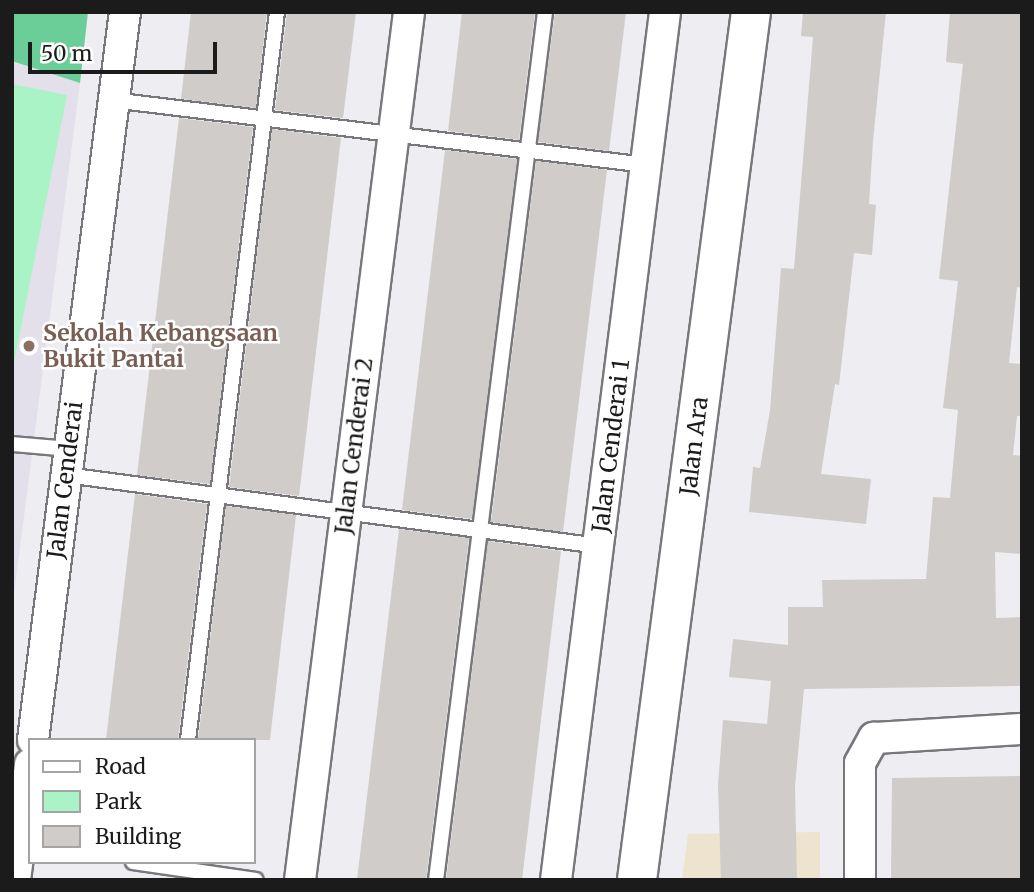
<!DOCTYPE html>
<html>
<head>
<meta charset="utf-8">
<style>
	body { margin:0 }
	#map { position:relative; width:1034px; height:892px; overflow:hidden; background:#eeedf1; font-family:Merriweather,serif }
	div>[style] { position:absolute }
	.commercial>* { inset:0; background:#ede3ce }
	.built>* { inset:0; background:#e3e0ec }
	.green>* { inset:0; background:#a9f3c7 }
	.forest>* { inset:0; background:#6bcd97 }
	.building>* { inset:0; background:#d0ccc9 }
	.roads { filter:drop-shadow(2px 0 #78777b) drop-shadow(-2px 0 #78777b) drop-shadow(0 2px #78777b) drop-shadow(0 -2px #78777b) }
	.lane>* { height:14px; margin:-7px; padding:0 7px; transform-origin:7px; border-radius:7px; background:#fff }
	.street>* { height:30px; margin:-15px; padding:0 15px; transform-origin:15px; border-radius:15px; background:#fff }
	.secondary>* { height:38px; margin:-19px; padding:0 19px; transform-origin:19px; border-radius:19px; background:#fff }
	.dots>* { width:19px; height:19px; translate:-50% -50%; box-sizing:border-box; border:4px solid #fff; border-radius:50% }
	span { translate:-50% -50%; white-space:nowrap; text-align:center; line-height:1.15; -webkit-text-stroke:5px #fff; paint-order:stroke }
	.education-label { font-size:23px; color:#785e54; font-weight:700 }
	.left { translate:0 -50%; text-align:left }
	.street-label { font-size:23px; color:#1b1b1c }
	.frame { position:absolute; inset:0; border:14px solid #1b1b1c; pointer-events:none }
	.legend { position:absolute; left:28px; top:738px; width:228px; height:126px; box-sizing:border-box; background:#fff; border:2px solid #a4a4a4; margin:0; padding:9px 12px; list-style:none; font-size:21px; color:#1b1b1c }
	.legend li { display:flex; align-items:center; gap:14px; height:35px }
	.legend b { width:35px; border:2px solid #a4a4a4 }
	.scale { position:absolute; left:28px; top:42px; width:189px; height:32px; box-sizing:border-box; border:4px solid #1b1b1c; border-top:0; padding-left:9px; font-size:21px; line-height:24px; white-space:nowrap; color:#1b1b1c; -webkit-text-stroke:5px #fff; paint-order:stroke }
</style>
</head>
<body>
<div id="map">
	<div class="commercial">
		<i style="clip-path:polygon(820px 832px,820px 880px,682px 880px,688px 834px)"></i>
	</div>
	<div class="built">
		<i style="clip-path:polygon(12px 61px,80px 83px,12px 609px)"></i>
	</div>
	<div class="green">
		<i style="clip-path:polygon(12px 84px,67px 95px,13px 368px,12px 367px)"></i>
	</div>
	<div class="forest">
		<i style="clip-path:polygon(12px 12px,88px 12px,80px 83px,12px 61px)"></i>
	</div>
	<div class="building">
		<i style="clip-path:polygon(191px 12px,267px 12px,256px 108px,181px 99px)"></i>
		<i style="clip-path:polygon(287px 12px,356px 12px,343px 118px,275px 110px)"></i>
		<i style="clip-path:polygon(462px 12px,535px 12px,519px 140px,448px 131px)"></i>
		<i style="clip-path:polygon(555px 12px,626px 12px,609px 151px,538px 142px)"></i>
		<i style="clip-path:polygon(803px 12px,886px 12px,873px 141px,869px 204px,876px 205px,872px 255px,854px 253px,839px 385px,835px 384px,821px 474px,871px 479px,866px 524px,749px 512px,753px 467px,760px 468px,770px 410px,781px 268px,794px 269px,813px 37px,801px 36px)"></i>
		<i style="clip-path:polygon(950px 12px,1022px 13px,1022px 288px,1017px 287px,1009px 363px,1022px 364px,1022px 416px,1017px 416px,1013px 455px,1022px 456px,1022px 554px,995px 552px,996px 618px,1022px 617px,1022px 686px,804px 689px,795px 786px,797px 880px,721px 880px,718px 785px,723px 720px,767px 724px,771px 681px,729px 677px,733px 639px,788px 645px,788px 607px,823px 607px,822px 580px,926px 579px,933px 497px,950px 498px,958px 410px,943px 408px,958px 281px,939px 279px,963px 64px,946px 62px)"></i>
		<i style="clip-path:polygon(179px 118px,253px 127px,210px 484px,137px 475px)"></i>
		<i style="clip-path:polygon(272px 129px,341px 138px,299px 496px,229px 487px)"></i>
		<i style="clip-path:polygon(445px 150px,517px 159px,472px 519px,402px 510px)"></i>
		<i style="clip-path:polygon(536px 161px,607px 170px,563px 532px,491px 522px)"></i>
		<i style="clip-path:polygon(135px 494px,207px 504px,178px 740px,106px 740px)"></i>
		<i style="clip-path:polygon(226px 506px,296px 515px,270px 740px,198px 740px)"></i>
		<i style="clip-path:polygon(399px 529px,469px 538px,426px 880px,357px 880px)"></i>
		<i style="clip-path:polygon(488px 541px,561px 551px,522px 880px,446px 880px)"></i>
		<i style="clip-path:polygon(1022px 776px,1022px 880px,891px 880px,892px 778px)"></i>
	</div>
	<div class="roads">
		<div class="lane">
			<i style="left:112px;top:100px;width:538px;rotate:6.94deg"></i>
			<i style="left:12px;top:444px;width:57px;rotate:5deg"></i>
			<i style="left:66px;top:475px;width:538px;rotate:7.59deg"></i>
			<i style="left:188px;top:740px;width:733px;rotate:-83.03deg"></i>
			<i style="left:133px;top:862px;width:124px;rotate:8.3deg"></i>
			<i style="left:436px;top:880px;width:875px;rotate:-82.84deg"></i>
		</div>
		<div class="street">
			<i style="left:33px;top:740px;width:734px;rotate:-82.8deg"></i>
			<i style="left:15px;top:880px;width:117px;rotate:-82.6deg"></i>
			<i style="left:300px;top:880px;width:875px;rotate:-82.84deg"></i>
			<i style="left:556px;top:880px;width:875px;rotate:-82.84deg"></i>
			<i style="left:860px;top:880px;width:117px;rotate:-90deg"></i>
			<i style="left:860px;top:763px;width:29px;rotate:-61deg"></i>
			<i style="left:874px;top:738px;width:148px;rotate:-3.5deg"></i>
		</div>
		<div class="secondary">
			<i style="left:637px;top:880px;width:875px;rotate:-82.52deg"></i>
		</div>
	</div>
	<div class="dots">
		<i style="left:29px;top:346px;background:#8d6e63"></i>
	</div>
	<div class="education-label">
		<span class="left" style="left:43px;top:346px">Sekolah Kebangsaan<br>Bukit Pantai</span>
	</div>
	<div class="street-label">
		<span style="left:354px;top:446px;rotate:-83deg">Jalan Cenderai 2</span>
		<span style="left:611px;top:446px;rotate:-83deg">Jalan Cenderai 1</span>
		<span style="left:694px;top:446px;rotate:-83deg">Jalan Ara</span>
		<span style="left:65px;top:480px;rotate:-83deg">Jalan Cenderai</span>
	</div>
	<div class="frame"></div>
	<ul class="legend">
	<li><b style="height:9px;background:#fff"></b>Road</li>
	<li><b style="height:19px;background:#a9f3c7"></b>Park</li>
	<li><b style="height:19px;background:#d0ccc9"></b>Building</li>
	</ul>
	<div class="scale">50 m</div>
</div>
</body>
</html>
